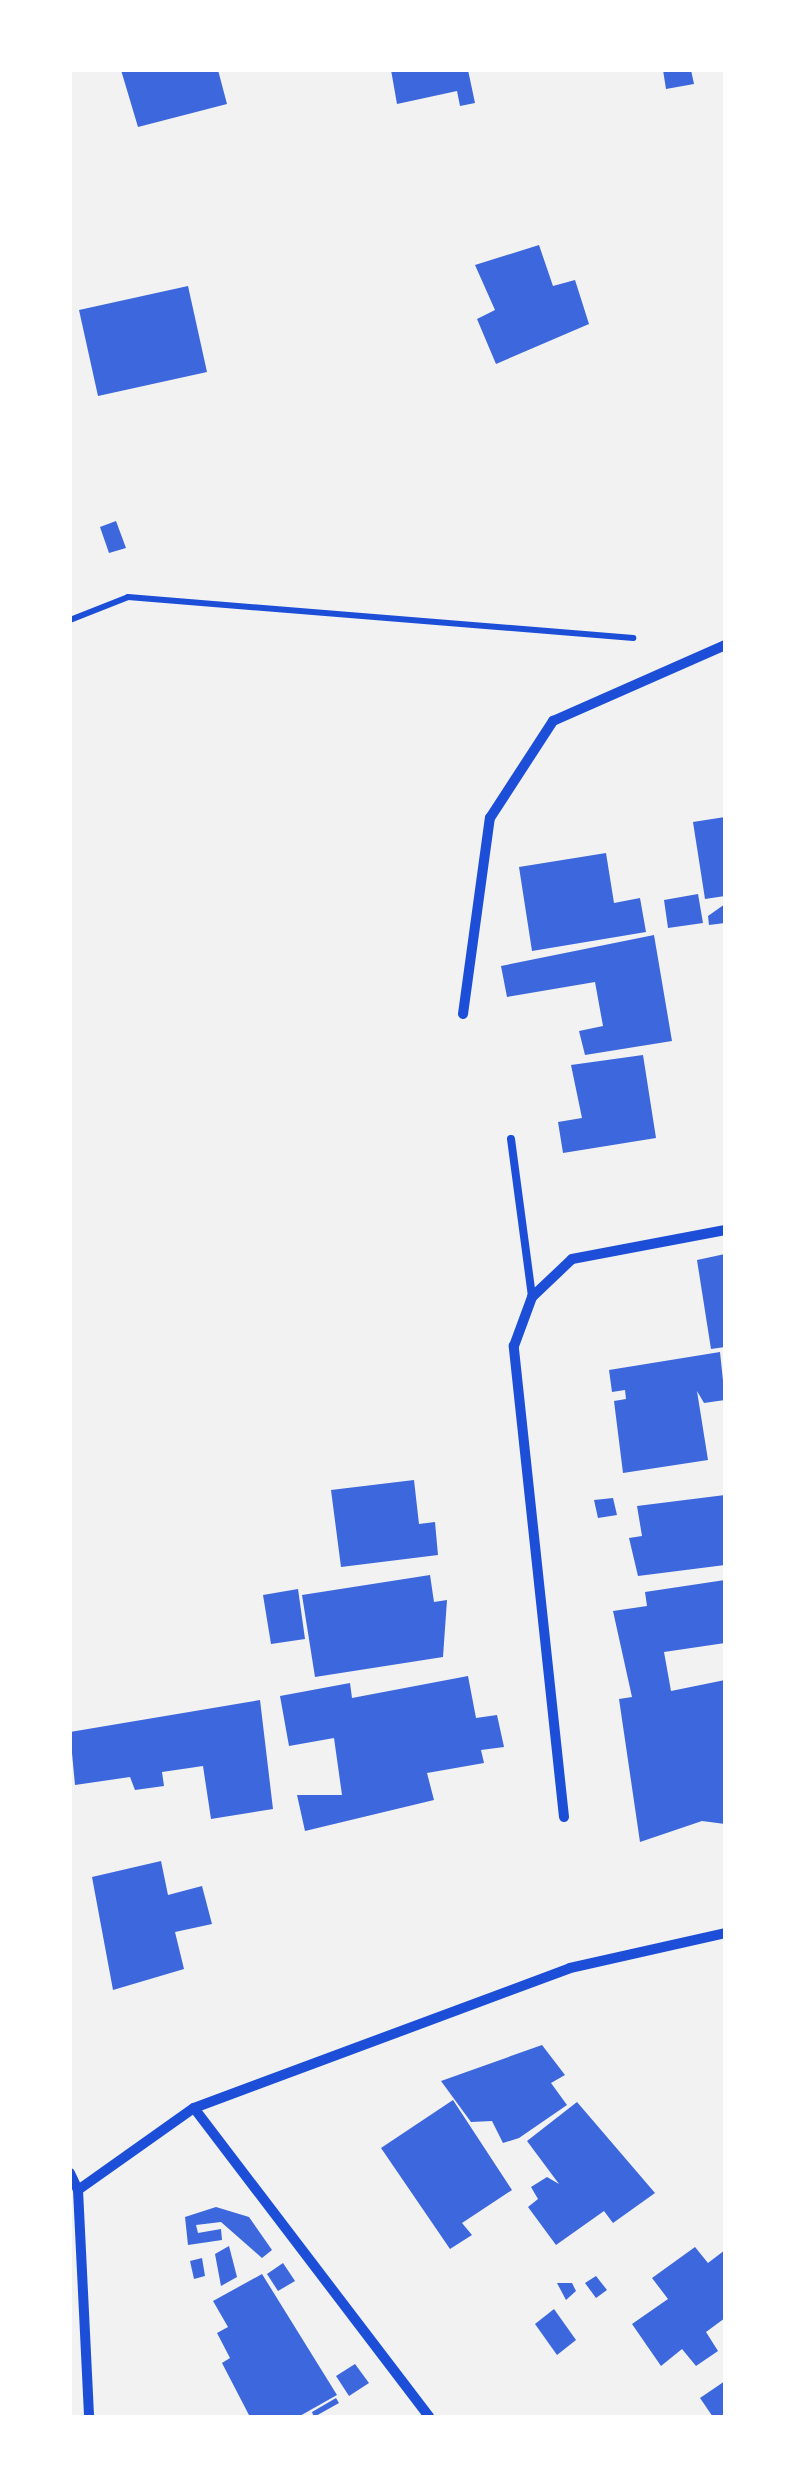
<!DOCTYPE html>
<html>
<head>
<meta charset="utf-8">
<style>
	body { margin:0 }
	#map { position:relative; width:795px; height:2487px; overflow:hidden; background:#f2f2f2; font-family:Roboto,sans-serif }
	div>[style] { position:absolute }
	.building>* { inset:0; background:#3d67dc }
	.path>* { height:6px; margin:-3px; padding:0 3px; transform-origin:3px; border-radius:3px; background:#1d4ed8 }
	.service>* { height:8px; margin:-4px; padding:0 4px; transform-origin:4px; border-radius:4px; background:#1d4ed8 }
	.minor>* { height:10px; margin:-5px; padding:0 5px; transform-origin:5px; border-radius:5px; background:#1d4ed8 }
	span { translate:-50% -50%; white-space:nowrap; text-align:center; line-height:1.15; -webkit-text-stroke:8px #fff; paint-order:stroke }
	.frame { position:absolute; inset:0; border:72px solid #fff; pointer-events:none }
</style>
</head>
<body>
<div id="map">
	<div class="building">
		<i style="clip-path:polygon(121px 70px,218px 70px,227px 104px,138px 127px)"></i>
		<i style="clip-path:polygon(391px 70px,468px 70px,475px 103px,460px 106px,457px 91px,397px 104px)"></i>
		<i style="clip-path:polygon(663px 70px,691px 70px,694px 84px,666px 89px)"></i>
		<i style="clip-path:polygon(539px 245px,553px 286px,575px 280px,589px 324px,496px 364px,477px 319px,495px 310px,475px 265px)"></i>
		<i style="clip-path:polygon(188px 286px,207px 372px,98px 396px,79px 310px)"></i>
		<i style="clip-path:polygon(116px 521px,126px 548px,109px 553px,100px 527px)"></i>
		<i style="clip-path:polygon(725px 817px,725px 896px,705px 899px,693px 822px)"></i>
		<i style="clip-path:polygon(606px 853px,614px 903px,640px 898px,646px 932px,532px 951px,519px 867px)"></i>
		<i style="clip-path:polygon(698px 894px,703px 923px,668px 928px,664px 900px)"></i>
		<i style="clip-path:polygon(725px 904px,725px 923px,709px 925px,708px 916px)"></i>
		<i style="clip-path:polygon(654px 935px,672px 1041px,585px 1055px,579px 1031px,603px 1026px,595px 982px,507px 997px,501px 966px)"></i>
		<i style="clip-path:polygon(643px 1055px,656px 1138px,563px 1153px,558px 1122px,582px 1118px,571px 1065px)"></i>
		<i style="clip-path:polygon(725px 1254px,725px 1347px,711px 1349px,697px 1260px)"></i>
		<i style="clip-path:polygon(720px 1352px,725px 1400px,704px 1403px,697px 1391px,708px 1460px,623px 1473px,614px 1401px,626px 1399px,625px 1390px,612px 1392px,609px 1370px)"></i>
		<i style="clip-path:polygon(414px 1480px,419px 1524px,435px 1522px,438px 1555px,341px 1567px,331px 1490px)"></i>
		<i style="clip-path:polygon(725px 1495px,725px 1565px,638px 1576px,629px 1538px,642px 1536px,637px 1506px)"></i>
		<i style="clip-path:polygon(613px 1498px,617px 1515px,598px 1518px,594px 1500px)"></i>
		<i style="clip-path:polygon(430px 1575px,434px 1602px,447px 1600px,443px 1657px,315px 1677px,302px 1595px)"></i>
		<i style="clip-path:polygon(725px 1580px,725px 1643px,664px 1652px,671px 1691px,725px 1680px,725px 1824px,702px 1821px,640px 1842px,619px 1699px,632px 1697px,613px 1611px,647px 1606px,645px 1592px)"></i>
		<i style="clip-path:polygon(298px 1589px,305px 1639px,271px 1644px,263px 1595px)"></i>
		<i style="clip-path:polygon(468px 1676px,476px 1718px,497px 1715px,504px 1747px,481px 1750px,484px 1763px,427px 1773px,434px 1800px,305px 1831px,297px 1795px,342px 1795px,334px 1738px,289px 1746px,280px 1696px,350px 1683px,352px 1698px)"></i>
		<i style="clip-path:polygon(260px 1700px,273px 1809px,211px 1819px,203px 1766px,162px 1772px,164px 1786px,135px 1790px,130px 1777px,75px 1785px,70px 1732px)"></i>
		<i style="clip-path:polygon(161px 1861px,168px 1895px,202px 1886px,212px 1924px,175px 1932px,184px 1969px,113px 1990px,92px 1877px)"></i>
		<i style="clip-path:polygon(542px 2045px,565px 2075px,551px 2083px,567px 2105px,519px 2138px,503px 2143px,492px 2121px,471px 2122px,441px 2081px)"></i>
		<i style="clip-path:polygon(453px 2100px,512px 2190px,462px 2223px,472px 2235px,450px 2249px,381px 2148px)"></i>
		<i style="clip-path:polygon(577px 2102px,655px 2193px,613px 2223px,604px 2211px,556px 2245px,528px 2207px,538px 2199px,531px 2187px,547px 2177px,559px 2184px,527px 2141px)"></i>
		<i style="clip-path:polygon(216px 2207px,249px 2217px,272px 2250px,262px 2258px,221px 2222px,196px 2225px,198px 2233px,221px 2229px,222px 2240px,188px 2245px,185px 2217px)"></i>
		<i style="clip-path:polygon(229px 2246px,237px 2277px,221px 2286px,215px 2254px)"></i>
		<i style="clip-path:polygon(695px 2247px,708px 2263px,725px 2250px,725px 2318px,706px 2332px,718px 2351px,696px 2366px,682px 2349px,661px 2366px,632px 2324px,668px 2299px,652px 2278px)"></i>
		<i style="clip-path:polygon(202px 2258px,205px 2276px,194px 2279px,190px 2261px)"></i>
		<i style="clip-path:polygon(283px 2263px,295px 2281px,278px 2291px,267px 2274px)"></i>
		<i style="clip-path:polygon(262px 2274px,337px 2395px,298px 2417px,250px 2417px,222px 2363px,230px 2358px,217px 2333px,228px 2327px,213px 2301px)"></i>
		<i style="clip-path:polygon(596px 2276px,607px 2290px,596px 2298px,585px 2283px)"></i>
		<i style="clip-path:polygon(557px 2283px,572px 2283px,576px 2291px,566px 2300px)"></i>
		<i style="clip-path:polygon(554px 2309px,576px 2340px,557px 2355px,535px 2324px)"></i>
		<i style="clip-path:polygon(355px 2364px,369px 2383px,349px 2396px,336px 2376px)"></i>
		<i style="clip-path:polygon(725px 2381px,725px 2417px,713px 2417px,700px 2398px)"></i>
		<i style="clip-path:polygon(336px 2398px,339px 2403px,314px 2417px,312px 2412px)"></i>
	</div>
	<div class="path">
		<i style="left:70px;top:620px;width:62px;rotate:-21.6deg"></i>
		<i style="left:128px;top:597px;width:507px;rotate:4.64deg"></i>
	</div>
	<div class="service">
		<i style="left:511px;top:1139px;width:159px;rotate:82.4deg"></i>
	</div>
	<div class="minor">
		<i style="left:463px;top:1014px;width:198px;rotate:-82.2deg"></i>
		<i style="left:490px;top:818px;width:116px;rotate:-57deg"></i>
		<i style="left:553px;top:721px;width:188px;rotate:-23.8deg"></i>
		<i style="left:564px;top:1817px;width:474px;rotate:-96.1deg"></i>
		<i style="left:514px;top:1346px;width:52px;rotate:-69.8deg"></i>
		<i style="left:532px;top:1297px;width:55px;rotate:-43.5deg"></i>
		<i style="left:572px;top:1259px;width:156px;rotate:-10.7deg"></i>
		<i style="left:194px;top:2108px;width:388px;rotate:52.7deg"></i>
		<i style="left:70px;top:2173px;width:19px;rotate:65deg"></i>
		<i style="left:78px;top:2190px;width:227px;rotate:87.2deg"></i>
		<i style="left:78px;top:2190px;width:142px;rotate:-35.3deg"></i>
		<i style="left:194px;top:2108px;width:401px;rotate:-20.4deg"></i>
		<i style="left:570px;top:1968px;width:159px;rotate:-12.7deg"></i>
	</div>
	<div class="frame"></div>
</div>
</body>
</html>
